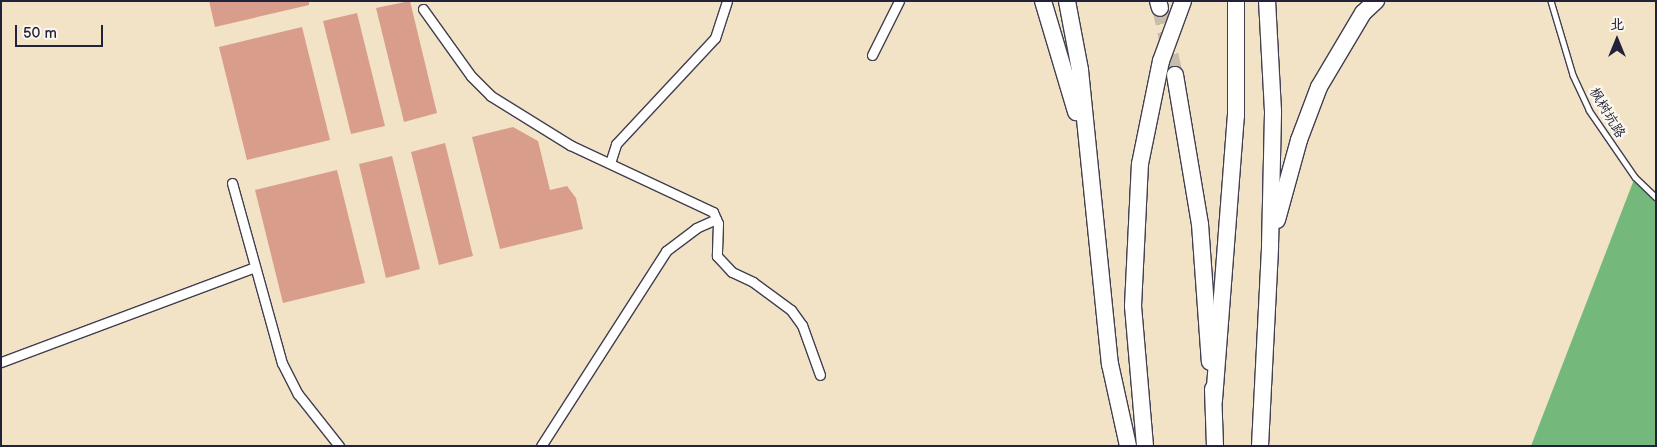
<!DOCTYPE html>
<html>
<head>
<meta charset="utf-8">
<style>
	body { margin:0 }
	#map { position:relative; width:1657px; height:447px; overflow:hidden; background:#f2e3c7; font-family:"Balsamiq Sans","LXGW WenKai TC",sans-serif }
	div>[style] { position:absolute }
	.forest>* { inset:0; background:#74b87b }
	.building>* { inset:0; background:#d99d8c }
	.highway-tunnel>* { height:16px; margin-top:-8px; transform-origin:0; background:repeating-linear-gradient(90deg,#c8bcab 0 16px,transparent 0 24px) }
	.roads { filter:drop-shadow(1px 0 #413f50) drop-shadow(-1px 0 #413f50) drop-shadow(0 1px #413f50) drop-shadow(0 -1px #413f50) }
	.lane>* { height:4.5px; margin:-2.25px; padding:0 2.25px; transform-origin:2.25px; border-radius:2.25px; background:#fff }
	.street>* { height:9px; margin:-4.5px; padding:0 4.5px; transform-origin:4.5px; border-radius:4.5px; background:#fff }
	.highway>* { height:16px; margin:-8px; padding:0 8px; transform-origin:8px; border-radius:8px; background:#fff }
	span { translate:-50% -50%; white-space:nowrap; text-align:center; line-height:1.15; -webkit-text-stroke:5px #fbf7ec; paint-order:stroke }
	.street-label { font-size:14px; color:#22223b }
	.frame { position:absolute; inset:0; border:2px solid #22223b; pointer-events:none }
	.north { position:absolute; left:1592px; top:15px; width:50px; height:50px; -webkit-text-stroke:4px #fbf7ec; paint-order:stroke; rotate:0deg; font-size:14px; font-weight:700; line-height:20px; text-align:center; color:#22223b }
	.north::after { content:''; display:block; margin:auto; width:18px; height:22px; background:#22223b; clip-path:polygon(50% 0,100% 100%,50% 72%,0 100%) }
	.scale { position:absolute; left:15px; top:25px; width:88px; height:22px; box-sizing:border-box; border:2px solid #22223b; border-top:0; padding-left:6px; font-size:15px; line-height:18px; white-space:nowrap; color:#22223b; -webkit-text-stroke:4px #fbf7ec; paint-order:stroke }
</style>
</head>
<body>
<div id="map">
	<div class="forest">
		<i style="clip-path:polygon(1635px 177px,1656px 197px,1656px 446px,1531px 446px)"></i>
	</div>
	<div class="building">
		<i style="clip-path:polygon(209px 1px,309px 1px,309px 5px,215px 27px)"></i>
		<i style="clip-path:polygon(410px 1px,437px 113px,404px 122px,376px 8px)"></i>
		<i style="clip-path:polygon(357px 13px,385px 126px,351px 134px,323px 21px)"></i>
		<i style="clip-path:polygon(302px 27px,330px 140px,247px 160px,219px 47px)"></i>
		<i style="clip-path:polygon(513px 127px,538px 141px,550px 190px,567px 186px,576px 198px,583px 229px,500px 249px,472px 137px)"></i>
		<i style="clip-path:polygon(445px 143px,473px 256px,439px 265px,411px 152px)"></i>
		<i style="clip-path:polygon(392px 156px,420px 269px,386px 278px,359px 164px)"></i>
		<i style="clip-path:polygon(337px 170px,365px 283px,283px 303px,255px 190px)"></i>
	</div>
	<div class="highway-tunnel">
		<i style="left:1160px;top:8px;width:69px;rotate:77.4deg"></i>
	</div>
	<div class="roads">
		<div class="lane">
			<i style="left:1551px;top:1px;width:77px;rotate:73.4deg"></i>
			<i style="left:1573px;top:75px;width:38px;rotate:65deg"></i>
			<i style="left:1589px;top:110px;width:81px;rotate:55.5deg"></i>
			<i style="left:1635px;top:177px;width:29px;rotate:44deg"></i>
		</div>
		<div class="street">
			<i style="left:423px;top:9px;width:82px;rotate:54.4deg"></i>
			<i style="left:471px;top:76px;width:28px;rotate:45deg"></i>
			<i style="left:491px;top:96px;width:93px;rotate:31.8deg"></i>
			<i style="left:570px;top:145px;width:158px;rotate:25.1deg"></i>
			<i style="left:713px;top:212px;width:12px;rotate:66deg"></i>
			<i style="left:718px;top:223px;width:33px;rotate:92deg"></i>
			<i style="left:717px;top:256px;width:22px;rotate:47deg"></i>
			<i style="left:732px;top:272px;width:23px;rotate:25deg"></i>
			<i style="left:753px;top:282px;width:47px;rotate:36.4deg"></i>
			<i style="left:791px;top:310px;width:19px;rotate:54deg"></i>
			<i style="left:802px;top:325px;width:53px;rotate:70.2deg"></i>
			<i style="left:872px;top:55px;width:60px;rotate:-63.4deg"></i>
			<i style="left:610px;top:163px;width:20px;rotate:-72deg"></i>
			<i style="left:616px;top:144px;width:145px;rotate:-47deg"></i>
			<i style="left:715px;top:38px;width:39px;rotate:-72deg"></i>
			<i style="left:232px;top:183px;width:187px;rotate:74.5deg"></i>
			<i style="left:282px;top:363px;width:35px;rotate:63deg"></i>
			<i style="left:298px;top:394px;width:66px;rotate:51.7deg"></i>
			<i style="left:1px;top:362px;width:271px;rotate:-20.5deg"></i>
			<i style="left:541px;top:446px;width:232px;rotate:-57.3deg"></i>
			<i style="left:666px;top:251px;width:38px;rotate:-37deg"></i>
			<i style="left:696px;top:228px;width:22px;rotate:-24deg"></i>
		</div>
		<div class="highway">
			<i style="left:1043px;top:1px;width:116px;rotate:73.4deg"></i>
			<i style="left:1067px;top:1px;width:70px;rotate:79.3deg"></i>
			<i style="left:1080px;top:70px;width:296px;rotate:84.2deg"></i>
			<i style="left:1110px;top:364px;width:84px;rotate:77.6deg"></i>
			<i style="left:1158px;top:1px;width:7px;rotate:74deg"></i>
			<i style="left:1175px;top:75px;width:151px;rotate:80.5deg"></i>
			<i style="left:1200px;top:224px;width:138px;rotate:85.9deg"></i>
			<i style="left:1277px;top:220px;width:83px;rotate:-74.6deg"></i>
			<i style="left:1299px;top:140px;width:57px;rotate:-69.3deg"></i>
			<i style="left:1319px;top:87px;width:86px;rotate:-59.3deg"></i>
			<i style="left:1363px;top:13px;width:18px;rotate:-43deg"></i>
			<i style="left:1213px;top:389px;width:57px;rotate:88deg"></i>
			<i style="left:1214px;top:400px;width:285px;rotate:-85.6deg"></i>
			<i style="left:1236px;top:116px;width:115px;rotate:-90deg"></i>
			<i style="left:1145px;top:446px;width:141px;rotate:-94.9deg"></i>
			<i style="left:1133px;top:306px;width:142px;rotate:-87.2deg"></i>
			<i style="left:1140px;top:164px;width:105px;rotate:-78.5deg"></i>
			<i style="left:1161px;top:61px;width:64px;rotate:-69.9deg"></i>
			<i style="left:1260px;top:446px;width:200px;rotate:-87.1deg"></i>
			<i style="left:1270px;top:246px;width:135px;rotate:-88.7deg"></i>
			<i style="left:1273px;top:111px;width:110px;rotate:-93.1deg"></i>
		</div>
	</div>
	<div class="street-label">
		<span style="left:1607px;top:113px;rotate:59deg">枫树坑路</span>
	</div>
	<div class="frame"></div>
	<div class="north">北</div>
	<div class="scale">50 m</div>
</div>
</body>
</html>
